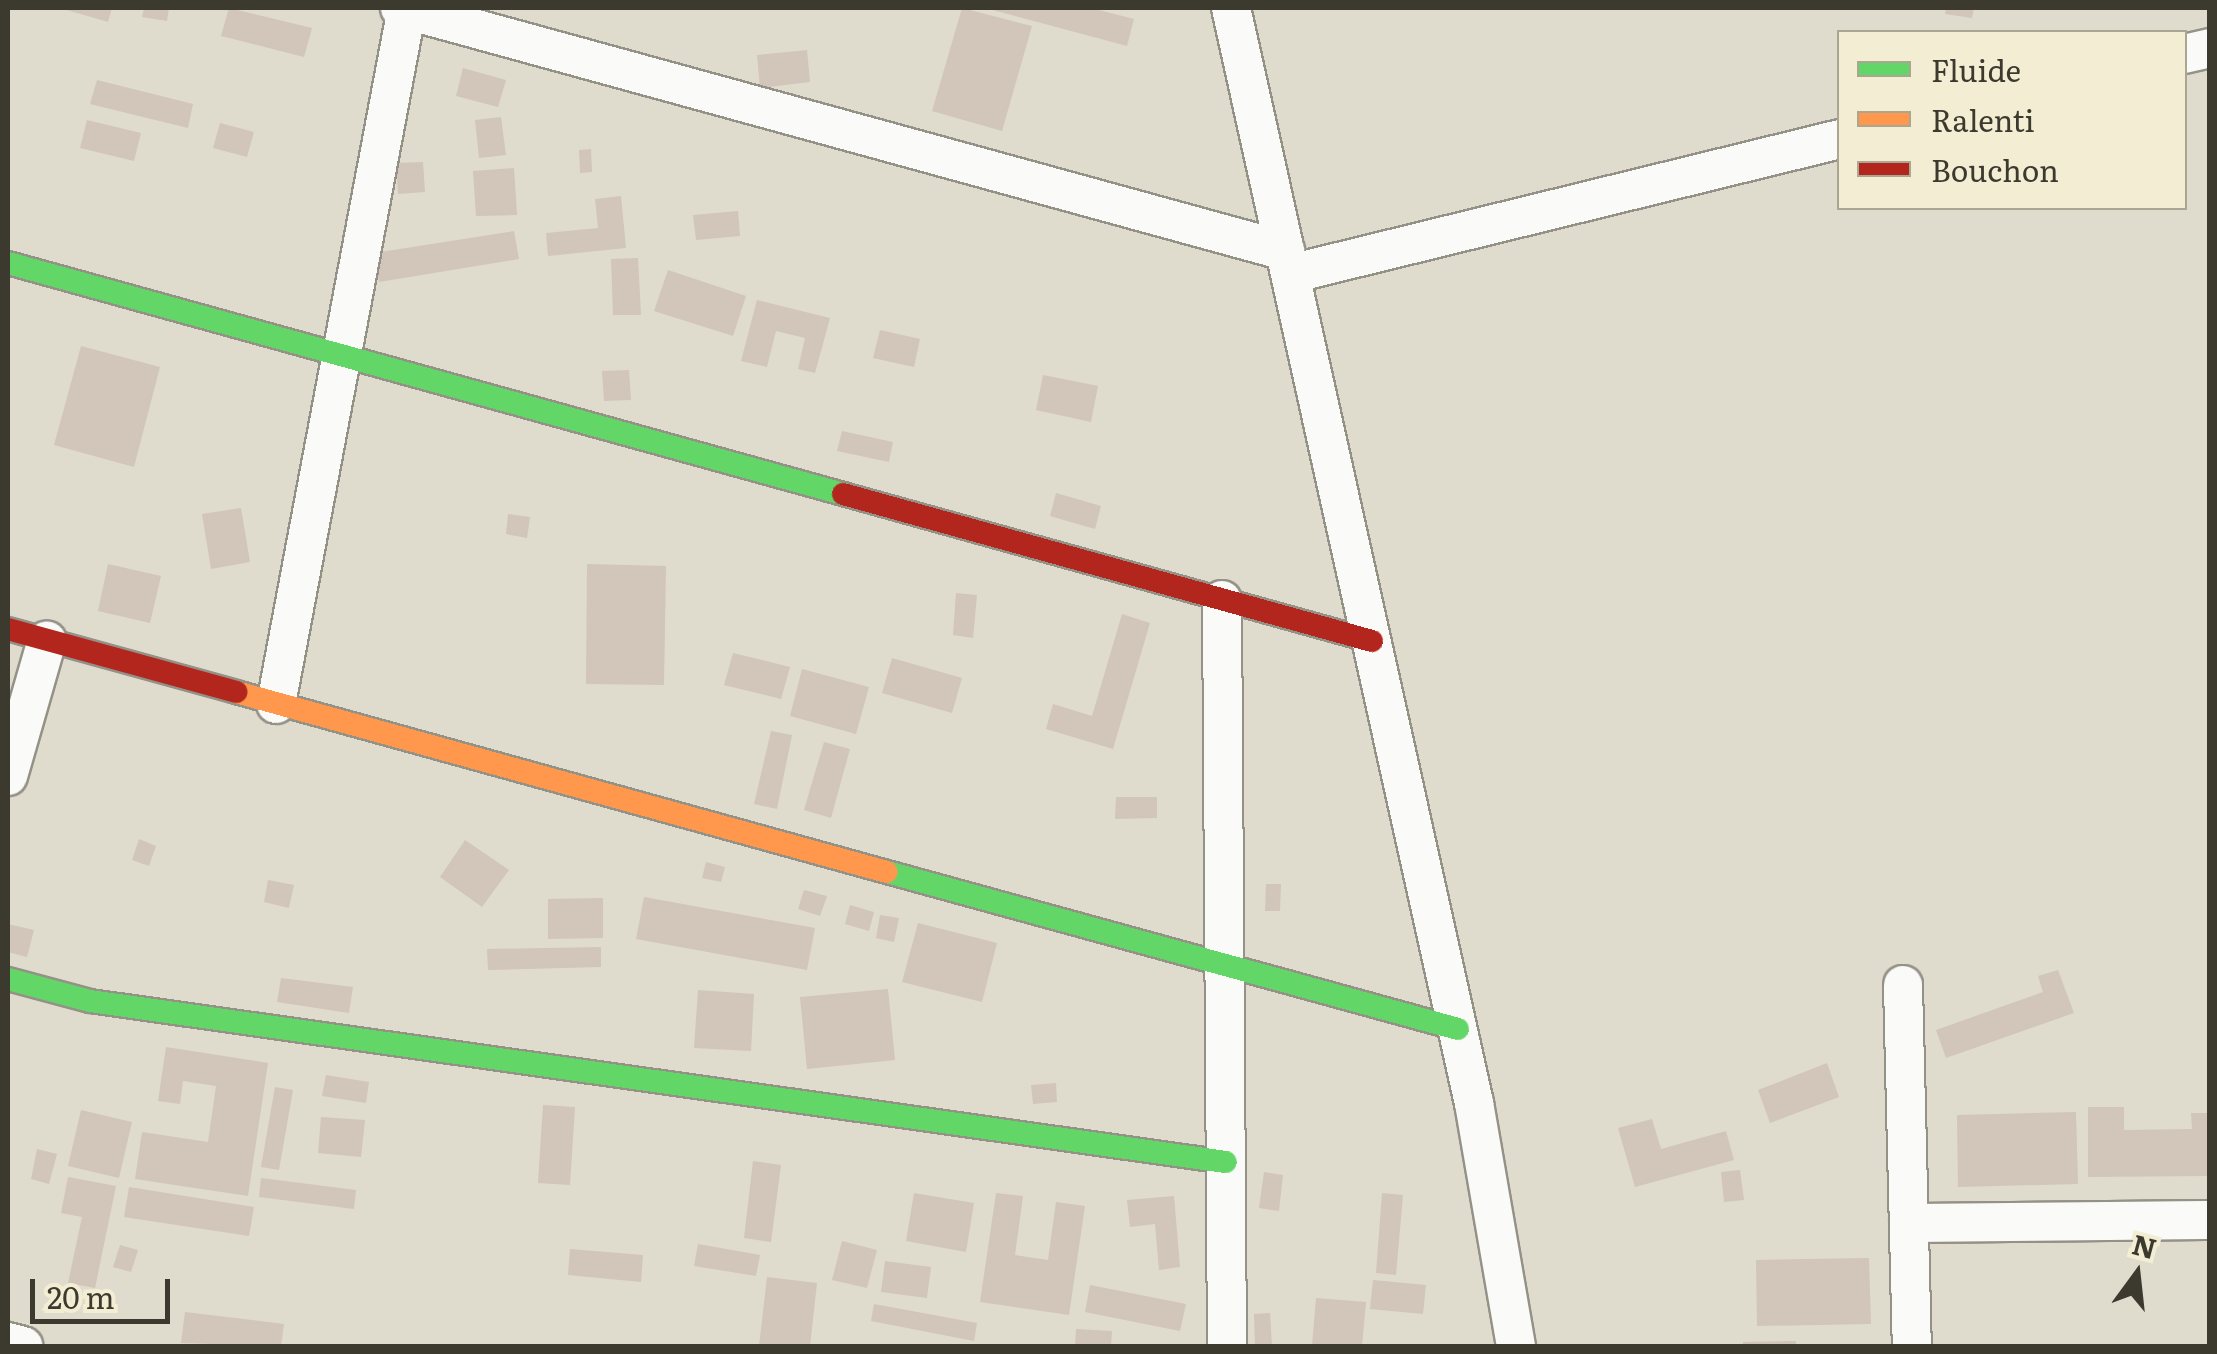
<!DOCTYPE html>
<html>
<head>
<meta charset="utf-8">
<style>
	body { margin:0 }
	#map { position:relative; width:2217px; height:1354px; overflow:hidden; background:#dfdccd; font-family:Literata,serif }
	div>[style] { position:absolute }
	.building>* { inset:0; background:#d2c5ba }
	.roads { filter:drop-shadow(2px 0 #949187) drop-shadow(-2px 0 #949187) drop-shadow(0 2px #949187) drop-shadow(0 -2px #949187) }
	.street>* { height:38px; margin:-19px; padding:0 19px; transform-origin:19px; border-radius:19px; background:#fafaf8 }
	.fast>* { height:22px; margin:-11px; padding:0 11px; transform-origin:11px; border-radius:11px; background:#63d668 }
	.slow>* { height:22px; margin:-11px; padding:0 11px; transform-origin:11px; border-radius:11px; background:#ff974d }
	.jam>* { height:22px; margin:-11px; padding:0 11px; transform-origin:11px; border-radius:11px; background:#b3261e }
	span { translate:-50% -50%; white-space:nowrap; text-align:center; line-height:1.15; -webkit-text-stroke:9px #f3eed3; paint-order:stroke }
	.frame { position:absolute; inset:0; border:10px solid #3c3a2f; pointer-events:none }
	.legend { position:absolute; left:1837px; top:30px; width:350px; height:180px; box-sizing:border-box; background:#f3eed3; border:2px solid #aaa691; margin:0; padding:12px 18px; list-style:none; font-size:30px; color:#3c3a2f }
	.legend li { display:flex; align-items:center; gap:20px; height:50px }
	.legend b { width:50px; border:2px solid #aaa691 }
	.north { position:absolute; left:2087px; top:1224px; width:100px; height:100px; -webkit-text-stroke:8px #f3eed3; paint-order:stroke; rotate:15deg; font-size:28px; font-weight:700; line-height:40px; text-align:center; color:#3c3a2f }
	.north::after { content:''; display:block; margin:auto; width:35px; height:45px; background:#3c3a2f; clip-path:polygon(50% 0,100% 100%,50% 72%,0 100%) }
	.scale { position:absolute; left:30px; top:1279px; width:140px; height:45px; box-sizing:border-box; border:5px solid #3c3a2f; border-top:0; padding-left:12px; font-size:30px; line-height:35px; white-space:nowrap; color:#3c3a2f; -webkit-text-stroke:8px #f3eed3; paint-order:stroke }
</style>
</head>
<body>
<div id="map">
	<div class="building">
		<i style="clip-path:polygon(60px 8px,112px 8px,108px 22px)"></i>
		<i style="clip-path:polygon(144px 8px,169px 8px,167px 21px,142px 17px)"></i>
		<i style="clip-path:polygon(229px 8px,312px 28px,304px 57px,221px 36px)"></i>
		<i style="clip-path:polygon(962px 8px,1032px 26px,1002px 131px,932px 111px)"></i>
		<i style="clip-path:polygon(1091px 8px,1134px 19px,1127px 46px,989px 9px)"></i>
		<i style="clip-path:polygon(1946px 8px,1974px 8px,1972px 18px,1945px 14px)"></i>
		<i style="clip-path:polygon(807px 50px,810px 82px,760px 88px,757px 55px)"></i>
		<i style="clip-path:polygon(463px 68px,506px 80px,498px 107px,456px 96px)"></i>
		<i style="clip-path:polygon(97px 80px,193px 104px,188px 128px,90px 104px)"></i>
		<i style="clip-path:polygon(501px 117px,506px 155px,479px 158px,475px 120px)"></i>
		<i style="clip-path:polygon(87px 120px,141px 133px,134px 161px,80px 148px)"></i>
		<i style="clip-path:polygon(220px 123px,254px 132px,247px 157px,213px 148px)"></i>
		<i style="clip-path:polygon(591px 149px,592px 172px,580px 173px,579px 150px)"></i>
		<i style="clip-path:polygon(423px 162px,425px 192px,398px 194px,396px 163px)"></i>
		<i style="clip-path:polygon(514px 168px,517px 215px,476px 216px,473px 171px)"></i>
		<i style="clip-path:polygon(621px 196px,626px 248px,548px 256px,546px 233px,598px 228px,595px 199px)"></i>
		<i style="clip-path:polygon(738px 211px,740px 236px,696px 240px,693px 215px)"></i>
		<i style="clip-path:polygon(514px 231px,519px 259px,379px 282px,374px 253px)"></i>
		<i style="clip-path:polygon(638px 258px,641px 315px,613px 315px,611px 259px)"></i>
		<i style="clip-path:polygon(668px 270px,746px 296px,733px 336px,654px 311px)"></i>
		<i style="clip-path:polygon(757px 300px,830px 318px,815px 373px,798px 369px,805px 338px,776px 331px,767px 367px,741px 361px)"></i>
		<i style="clip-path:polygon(880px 330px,920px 339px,914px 367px,873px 358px)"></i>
		<i style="clip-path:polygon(81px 346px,160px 367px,134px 467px,54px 445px)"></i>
		<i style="clip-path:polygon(629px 370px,631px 400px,604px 401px,602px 371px)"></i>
		<i style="clip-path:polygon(1043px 375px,1098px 386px,1091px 422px,1036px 410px)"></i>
		<i style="clip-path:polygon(842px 431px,893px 442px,889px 462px,837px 451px)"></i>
		<i style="clip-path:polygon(1056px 493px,1101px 506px,1095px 529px,1050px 516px)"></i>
		<i style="clip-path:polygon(241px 508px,250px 562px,211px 569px,202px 514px)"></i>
		<i style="clip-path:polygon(508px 514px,530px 517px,527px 538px,506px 534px)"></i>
		<i style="clip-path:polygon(108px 564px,161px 576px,150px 623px,98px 611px)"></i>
		<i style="clip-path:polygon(587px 564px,666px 566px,664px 685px,586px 684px)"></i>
		<i style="clip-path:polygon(956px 593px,977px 595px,973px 638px,953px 635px)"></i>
		<i style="clip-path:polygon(1122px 614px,1150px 623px,1113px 749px,1046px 729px,1053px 704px,1092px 716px)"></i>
		<i style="clip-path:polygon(733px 653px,790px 667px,781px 699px,724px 685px)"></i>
		<i style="clip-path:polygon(892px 658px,962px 678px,952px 713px,882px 693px)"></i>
		<i style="clip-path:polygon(802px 669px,869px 687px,856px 734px,790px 716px)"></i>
		<i style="clip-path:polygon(771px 731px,792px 735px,777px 809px,754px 804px)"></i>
		<i style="clip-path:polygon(824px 742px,850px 749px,831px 818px,804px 810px)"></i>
		<i style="clip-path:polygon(1116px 797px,1157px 797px,1157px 818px,1115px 819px)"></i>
		<i style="clip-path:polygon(139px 839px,156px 846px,149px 866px,132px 860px)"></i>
		<i style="clip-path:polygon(465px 840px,509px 870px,482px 907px,440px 877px)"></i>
		<i style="clip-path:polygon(706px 862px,725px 867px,721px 882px,702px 878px)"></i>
		<i style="clip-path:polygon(268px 880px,294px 885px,289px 908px,264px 902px)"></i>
		<i style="clip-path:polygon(1266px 884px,1281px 884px,1280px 911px,1265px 911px)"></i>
		<i style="clip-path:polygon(804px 890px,827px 896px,820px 916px,798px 909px)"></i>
		<i style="clip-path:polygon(644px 897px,815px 928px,807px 970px,636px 939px)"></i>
		<i style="clip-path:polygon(603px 898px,603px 938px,548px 939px,548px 899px)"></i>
		<i style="clip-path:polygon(850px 905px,874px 912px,869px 931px,845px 924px)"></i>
		<i style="clip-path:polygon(880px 915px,899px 918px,894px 942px,876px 938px)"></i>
		<i style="clip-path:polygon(918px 923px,997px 943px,982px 1002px,902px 982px)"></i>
		<i style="clip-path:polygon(8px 924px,34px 930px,27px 957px,8px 952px)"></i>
		<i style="clip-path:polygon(601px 947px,601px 967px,488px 970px,487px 949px)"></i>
		<i style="clip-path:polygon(2058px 970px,2074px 1013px,1946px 1058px,1936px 1030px,2043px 992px,2038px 976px)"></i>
		<i style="clip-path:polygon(281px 978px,353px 987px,349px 1013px,277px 1002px)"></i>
		<i style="clip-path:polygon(888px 989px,895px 1060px,807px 1069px,800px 997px)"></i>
		<i style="clip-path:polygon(698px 990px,754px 994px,751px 1051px,694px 1048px)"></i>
		<i style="clip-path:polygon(166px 1047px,268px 1063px,248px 1196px,135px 1179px,142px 1132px,208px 1142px,216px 1086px,183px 1081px,180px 1104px,158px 1101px)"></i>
		<i style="clip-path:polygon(1827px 1063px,1839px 1097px,1770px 1123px,1758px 1090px)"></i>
		<i style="clip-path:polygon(326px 1075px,369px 1082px,366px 1103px,322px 1096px)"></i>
		<i style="clip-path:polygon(1056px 1083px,1057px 1102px,1033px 1104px,1031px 1085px)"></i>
		<i style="clip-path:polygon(275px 1087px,293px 1090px,279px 1170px,261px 1167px)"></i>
		<i style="clip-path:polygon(543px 1105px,575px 1107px,570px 1185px,538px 1183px)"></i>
		<i style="clip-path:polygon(2088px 1107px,2124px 1107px,2124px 1130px,2192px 1129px,2191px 1113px,2210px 1113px,2210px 1176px,2088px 1177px)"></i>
		<i style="clip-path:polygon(81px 1110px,132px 1122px,119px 1178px,68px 1166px)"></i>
		<i style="clip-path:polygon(2076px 1112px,2078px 1184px,1958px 1187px,1957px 1115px)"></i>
		<i style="clip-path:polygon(321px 1117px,365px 1120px,361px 1157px,318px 1153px)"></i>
		<i style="clip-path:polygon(1652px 1119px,1661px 1149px,1726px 1131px,1734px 1160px,1635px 1187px,1618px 1128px)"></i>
		<i style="clip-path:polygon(37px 1149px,57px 1154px,49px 1184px,31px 1179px)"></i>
		<i style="clip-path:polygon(753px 1161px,781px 1165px,771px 1242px,744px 1238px)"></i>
		<i style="clip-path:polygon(1740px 1170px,1744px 1200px,1724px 1202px,1721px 1172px)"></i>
		<i style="clip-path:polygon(1264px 1172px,1283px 1175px,1279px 1211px,1259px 1208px)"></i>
		<i style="clip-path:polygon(68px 1177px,116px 1186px,95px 1288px,68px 1283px,82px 1217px,61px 1213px)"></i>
		<i style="clip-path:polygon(261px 1178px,356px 1190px,354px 1209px,259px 1197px)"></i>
		<i style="clip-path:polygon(129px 1187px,254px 1207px,249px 1236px,124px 1217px)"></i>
		<i style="clip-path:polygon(914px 1193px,974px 1203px,966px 1252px,906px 1241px)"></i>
		<i style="clip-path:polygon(996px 1193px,1023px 1196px,1015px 1255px,1048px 1260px,1056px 1202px,1085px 1206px,1069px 1315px,980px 1302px)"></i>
		<i style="clip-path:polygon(1382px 1193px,1403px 1195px,1396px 1275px,1376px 1273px)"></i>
		<i style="clip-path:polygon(1174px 1196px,1180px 1267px,1159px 1270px,1155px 1224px,1130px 1227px,1127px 1200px)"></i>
		<i style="clip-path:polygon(842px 1241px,877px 1250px,867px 1288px,832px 1280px)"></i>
		<i style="clip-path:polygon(698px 1244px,760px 1255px,756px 1276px,694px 1266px)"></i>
		<i style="clip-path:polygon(120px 1245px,138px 1250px,131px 1272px,113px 1267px)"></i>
		<i style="clip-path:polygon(570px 1249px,643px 1255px,641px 1282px,568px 1275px)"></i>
		<i style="clip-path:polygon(1869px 1258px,1871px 1324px,1757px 1326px,1756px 1260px)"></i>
		<i style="clip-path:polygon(885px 1261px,931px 1267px,927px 1298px,881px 1292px)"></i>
		<i style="clip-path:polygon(767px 1277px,817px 1283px,810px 1346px,759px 1346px)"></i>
		<i style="clip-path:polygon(1373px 1280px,1426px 1285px,1423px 1314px,1370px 1309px)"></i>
		<i style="clip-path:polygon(1090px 1285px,1186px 1304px,1180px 1331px,1085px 1312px)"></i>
		<i style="clip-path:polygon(1316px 1298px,1366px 1302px,1362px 1346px,1312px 1346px)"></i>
		<i style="clip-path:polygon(874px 1304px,977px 1323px,974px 1341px,871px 1321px)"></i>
		<i style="clip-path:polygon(185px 1312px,284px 1324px,281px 1346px,181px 1343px)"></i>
		<i style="clip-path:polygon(1270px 1313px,1272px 1346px,1255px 1346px,1254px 1314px)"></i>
		<i style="clip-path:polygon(1076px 1329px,1112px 1331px,1111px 1346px,1075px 1346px)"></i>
		<i style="clip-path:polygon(1796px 1341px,1796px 1346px,1743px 1346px,1743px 1342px)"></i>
	</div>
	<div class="roads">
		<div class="street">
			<i style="left:400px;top:8px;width:918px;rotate:15.35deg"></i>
			<i style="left:1231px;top:8px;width:1122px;rotate:77.49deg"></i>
			<i style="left:1474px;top:1103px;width:247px;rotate:80.2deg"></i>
			<i style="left:2184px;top:54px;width:27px;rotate:-13deg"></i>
			<i style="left:1290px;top:274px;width:566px;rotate:-13.79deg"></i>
			<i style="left:1222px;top:600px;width:746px;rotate:89.62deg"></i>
			<i style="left:276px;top:704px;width:708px;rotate:-79.34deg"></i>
			<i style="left:8px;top:776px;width:141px;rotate:-74deg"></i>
			<i style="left:1903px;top:985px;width:361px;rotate:88.6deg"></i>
			<i style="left:1909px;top:1223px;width:301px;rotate:-0.6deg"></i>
			<i style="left:8px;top:1342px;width:16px;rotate:15deg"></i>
		</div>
		<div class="fast">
			<i style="left:8px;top:263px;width:866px;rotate:15.46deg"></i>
			<i style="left:887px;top:872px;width:592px;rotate:15.37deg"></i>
			<i style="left:8px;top:979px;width:85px;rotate:15deg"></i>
			<i style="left:90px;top:1001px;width:1147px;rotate:8.07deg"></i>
		</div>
		<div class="slow">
			<i style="left:236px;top:692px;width:675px;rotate:15.46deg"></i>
		</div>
		<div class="jam">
			<i style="left:843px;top:494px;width:549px;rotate:15.53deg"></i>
			<i style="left:8px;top:629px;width:237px;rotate:15.4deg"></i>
		</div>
	</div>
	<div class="frame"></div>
	<ul class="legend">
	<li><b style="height:12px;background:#63d668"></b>Fluide</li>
	<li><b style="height:12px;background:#ff974d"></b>Ralenti</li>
	<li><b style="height:12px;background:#b3261e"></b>Bouchon</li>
	</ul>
	<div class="north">N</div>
	<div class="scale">20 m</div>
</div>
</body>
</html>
